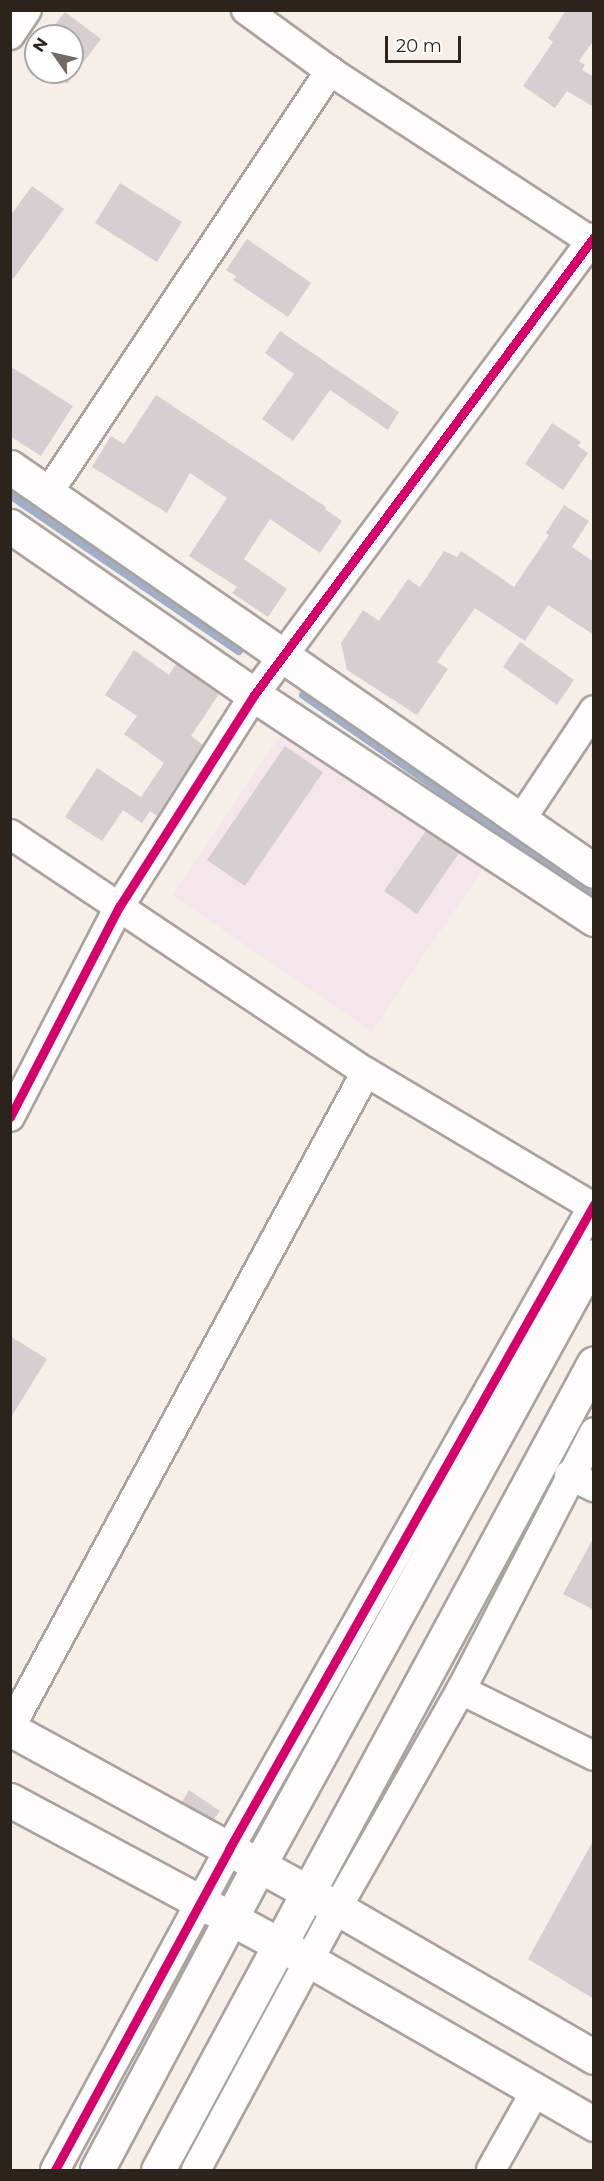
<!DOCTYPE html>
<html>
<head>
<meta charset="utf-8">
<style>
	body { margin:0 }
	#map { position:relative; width:604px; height:2181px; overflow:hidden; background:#f6eee9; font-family:Montserrat,sans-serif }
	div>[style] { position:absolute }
	.education>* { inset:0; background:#f5e6eb }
	.stream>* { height:8px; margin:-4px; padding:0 4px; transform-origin:4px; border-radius:4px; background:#a1aec8 }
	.building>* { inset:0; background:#d6ced0 }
	.roads { filter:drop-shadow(2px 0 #aaa29d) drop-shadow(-2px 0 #aaa29d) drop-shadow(0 2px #aaa29d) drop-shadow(0 -2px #aaa29d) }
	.minor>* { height:28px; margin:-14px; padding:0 14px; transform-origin:14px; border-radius:14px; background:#fefcfc }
	.tertiary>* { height:33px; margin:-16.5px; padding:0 16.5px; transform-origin:16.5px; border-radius:16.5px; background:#fefcfc }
	.cycleway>* { height:9px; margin:-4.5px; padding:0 4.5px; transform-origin:4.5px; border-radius:4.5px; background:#d6006c }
	span { translate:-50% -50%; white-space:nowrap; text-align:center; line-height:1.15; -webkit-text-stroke:6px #fff; paint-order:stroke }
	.frame { position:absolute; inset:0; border:12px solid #2c231d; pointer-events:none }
	.north { position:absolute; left:24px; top:24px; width:60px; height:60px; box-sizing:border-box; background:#fff; border:2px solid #aba7a5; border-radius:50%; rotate:304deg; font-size:16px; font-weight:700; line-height:24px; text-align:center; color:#2c231d }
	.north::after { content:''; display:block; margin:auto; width:21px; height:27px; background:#736a64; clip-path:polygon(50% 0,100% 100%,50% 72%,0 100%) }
	.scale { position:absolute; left:385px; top:36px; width:76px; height:27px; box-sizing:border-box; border:3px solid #2c231d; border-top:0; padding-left:8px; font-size:18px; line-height:21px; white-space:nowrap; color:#2c231d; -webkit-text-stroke:4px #fff; paint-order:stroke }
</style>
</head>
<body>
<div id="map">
	<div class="education">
		<i style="clip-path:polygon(286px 727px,486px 864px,372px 1032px,172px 895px)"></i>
	</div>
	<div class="stream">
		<i style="left:10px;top:495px;width:277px;rotate:34.3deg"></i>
		<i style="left:303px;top:695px;width:354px;rotate:34.8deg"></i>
	</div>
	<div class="building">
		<i style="clip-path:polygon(566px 10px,594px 10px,594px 40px,579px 61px,585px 65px,582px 70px,594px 77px,594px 107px,567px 91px,555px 108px,523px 86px,553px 42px,548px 38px)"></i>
		<i style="clip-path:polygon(65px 12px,101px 39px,67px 84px,52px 72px,72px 72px,72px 36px,46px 36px)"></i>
		<i style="clip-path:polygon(120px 183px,182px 222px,157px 262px,95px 223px)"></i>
		<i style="clip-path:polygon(32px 186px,64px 209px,10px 283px,10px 216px)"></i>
		<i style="clip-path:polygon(247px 239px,311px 283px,288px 317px,233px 280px,236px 276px,226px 270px)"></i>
		<i style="clip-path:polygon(280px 331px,399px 412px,388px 430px,330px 390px,293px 441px,262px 419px,294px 374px,265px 353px)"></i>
		<i style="clip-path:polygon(10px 366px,73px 406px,41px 456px,10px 436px)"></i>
		<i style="clip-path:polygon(156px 395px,326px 507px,325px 509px,342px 521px,320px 553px,270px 519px,244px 559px,287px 589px,268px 617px,232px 593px,237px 587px,189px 556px,227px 498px,190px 473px,167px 513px,92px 467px,111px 436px,124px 444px)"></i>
		<i style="clip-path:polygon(552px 423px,581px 442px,578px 446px,588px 453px,563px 490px,525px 464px)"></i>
		<i style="clip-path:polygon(564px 505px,589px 521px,572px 547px,594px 562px,594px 635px,548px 605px,525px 641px,475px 608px,437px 662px,448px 669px,417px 715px,347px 670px,341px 643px,363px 610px,379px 621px,408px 579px,420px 587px,444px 551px,457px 557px,461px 551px,514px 587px,549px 535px,546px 533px)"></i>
		<i style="clip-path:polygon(520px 642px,574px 680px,557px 705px,503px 667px)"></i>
		<i style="clip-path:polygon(134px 650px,169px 675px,176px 664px,219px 694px,191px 736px,203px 745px,157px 816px,150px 811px,142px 823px,123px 810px,102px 841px,65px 817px,97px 768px,141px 797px,164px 763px,124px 734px,137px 716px,105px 695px)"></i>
		<i style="clip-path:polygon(285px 746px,323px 772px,245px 886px,207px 860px)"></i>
		<i style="clip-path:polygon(426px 831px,459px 853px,417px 914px,384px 891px)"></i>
		<i style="clip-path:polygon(10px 1336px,47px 1359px,10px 1419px)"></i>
		<i style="clip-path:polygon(594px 1537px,594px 1610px,563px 1594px)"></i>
		<i style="clip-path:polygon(189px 1790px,220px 1811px,214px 1819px,182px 1802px)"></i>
		<i style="clip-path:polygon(594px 1839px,594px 1999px,528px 1959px)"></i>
	</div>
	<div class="roads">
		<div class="minor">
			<i style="left:246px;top:10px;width:104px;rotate:36deg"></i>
			<i style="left:330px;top:71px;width:315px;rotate:33.1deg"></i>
			<i style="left:10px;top:35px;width:30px;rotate:-56deg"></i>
			<i style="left:48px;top:493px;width:508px;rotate:-56.25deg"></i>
			<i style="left:520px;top:821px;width:133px;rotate:-56.3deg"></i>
			<i style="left:10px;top:834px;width:428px;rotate:33.8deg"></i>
			<i style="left:366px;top:1072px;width:263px;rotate:30.7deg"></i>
			<i style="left:10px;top:1117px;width:237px;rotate:-62.6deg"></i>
			<i style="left:119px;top:907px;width:251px;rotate:-57.5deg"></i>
			<i style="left:254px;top:695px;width:570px;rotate:-53.41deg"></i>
			<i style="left:569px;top:1475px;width:28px;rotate:26deg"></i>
			<i style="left:461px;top:1690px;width:148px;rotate:26.4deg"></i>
			<i style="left:10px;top:1728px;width:746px;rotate:-61.51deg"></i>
			<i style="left:55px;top:2170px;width:365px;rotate:-61.5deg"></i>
			<i style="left:229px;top:1849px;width:741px;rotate:-60.49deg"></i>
			<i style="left:196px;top:2170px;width:298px;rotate:-61.7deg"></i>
			<i style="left:337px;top:1908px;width:251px;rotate:-60.4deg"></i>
			<i style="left:461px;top:1690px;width:290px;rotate:-62.7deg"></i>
			<i style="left:491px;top:2170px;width:90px;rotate:-60.6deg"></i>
		</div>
		<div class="tertiary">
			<i style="left:10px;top:467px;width:710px;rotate:34.67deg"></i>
			<i style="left:10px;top:526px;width:297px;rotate:34.7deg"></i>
			<i style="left:254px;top:695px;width:407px;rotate:33.4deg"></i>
			<i style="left:10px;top:1729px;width:373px;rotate:28.7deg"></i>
			<i style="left:337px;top:1908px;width:297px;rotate:30.1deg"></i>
			<i style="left:10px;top:1800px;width:339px;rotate:28.2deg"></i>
			<i style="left:309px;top:1960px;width:329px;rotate:29.9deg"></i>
			<i style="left:97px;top:2170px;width:345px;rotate:-62deg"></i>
			<i style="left:259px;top:1865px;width:695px;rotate:-61.19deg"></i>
			<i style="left:158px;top:2170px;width:917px;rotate:-61.62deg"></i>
		</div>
	</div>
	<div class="cycleway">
		<i style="left:10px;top:1117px;width:237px;rotate:-62.6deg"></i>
		<i style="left:119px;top:907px;width:251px;rotate:-57.5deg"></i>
		<i style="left:254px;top:695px;width:570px;rotate:-53.41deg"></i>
		<i style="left:55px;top:2170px;width:365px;rotate:-61.5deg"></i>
		<i style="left:229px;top:1849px;width:741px;rotate:-60.49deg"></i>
	</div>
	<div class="frame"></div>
	<div class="north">N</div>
	<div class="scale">20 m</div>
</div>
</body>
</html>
